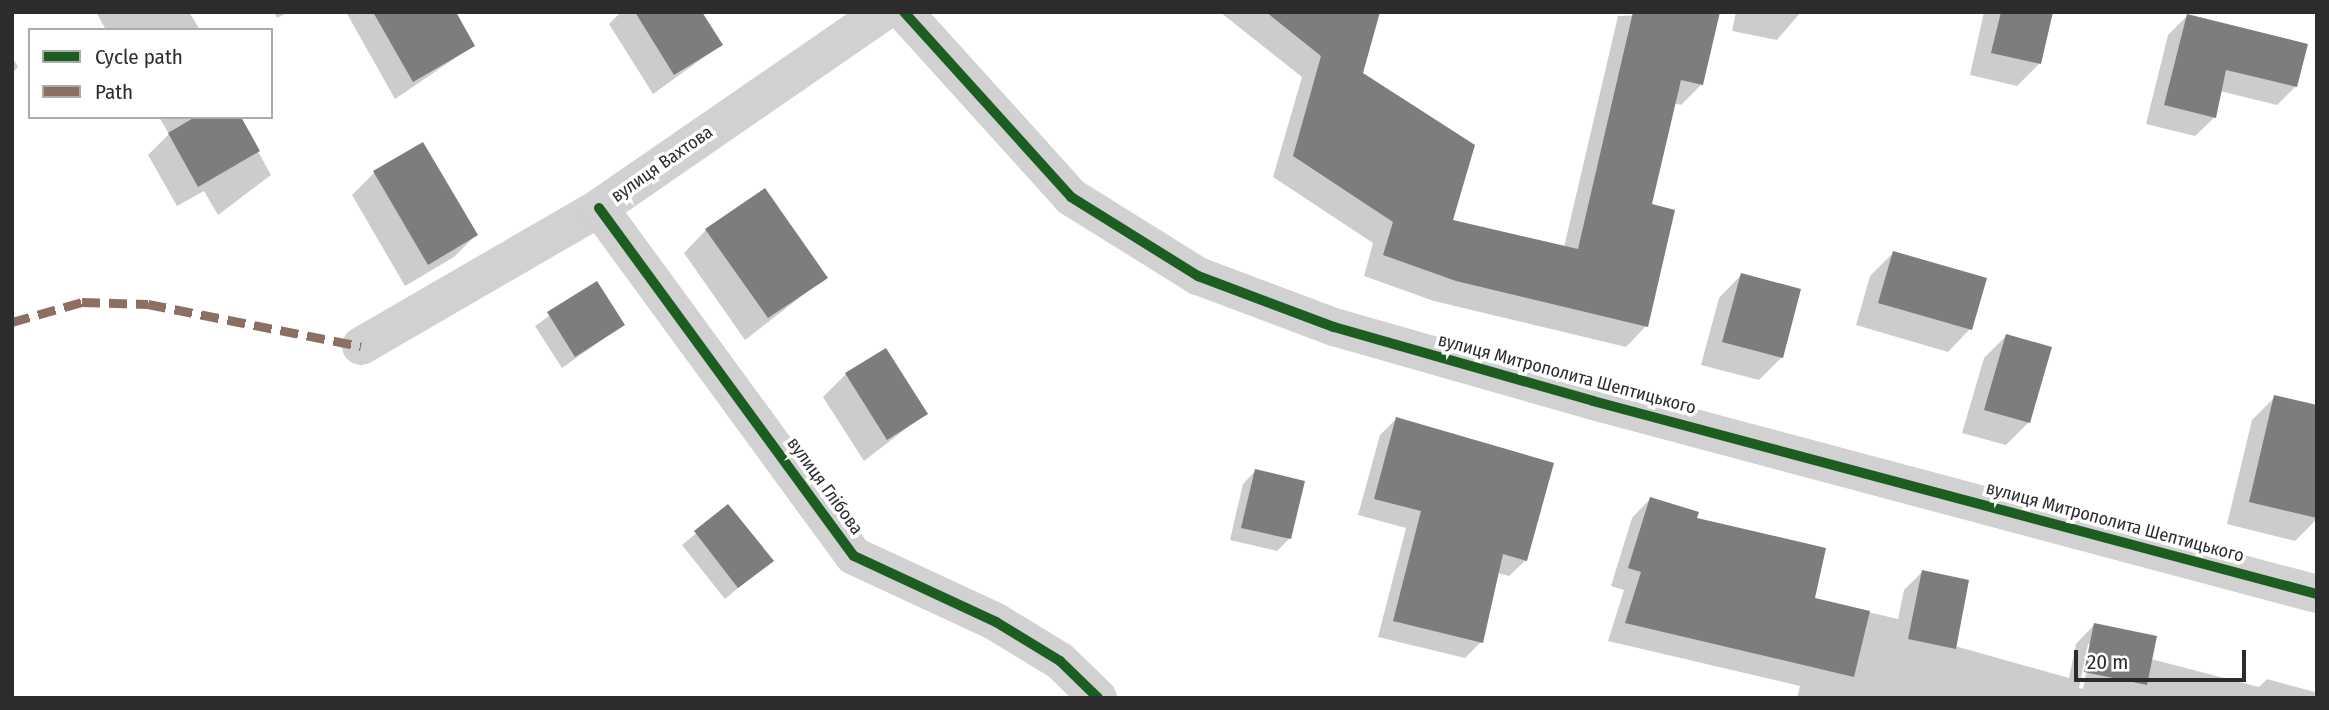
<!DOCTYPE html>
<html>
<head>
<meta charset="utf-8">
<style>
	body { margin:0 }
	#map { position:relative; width:2329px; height:710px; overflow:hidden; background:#fff; font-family:"Fira Sans Condensed",sans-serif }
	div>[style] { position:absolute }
	.shadow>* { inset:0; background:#0003 }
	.building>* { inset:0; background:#7d7d7d }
	.street>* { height:38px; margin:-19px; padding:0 19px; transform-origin:19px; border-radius:19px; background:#d1d1d1 }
	.quiet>* { height:9px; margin-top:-4.5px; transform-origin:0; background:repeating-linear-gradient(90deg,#8d6e63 0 18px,transparent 0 27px) }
	.cycleway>* { height:10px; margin:-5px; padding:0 5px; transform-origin:5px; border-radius:5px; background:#1b5e20 }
	span { translate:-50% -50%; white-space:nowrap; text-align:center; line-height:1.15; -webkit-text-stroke:7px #fff; paint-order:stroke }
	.street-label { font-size:18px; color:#2c2c2c }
	.frame { position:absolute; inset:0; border:14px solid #2c2c2c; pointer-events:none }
	.legend { position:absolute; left:28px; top:28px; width:245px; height:91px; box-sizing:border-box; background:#fff; border:2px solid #ababab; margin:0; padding:9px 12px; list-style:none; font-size:21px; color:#2c2c2c }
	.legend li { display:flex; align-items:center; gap:14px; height:35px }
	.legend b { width:35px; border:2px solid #ababab }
	.scale { position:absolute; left:2074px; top:650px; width:172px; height:32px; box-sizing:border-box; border:4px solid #2c2c2c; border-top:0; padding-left:9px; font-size:21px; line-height:24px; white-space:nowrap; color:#2c2c2c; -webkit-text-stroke:5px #fff; paint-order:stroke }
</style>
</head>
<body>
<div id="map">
	<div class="shadow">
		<i style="clip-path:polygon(96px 12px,189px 12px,200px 30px,106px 30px)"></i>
		<i style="clip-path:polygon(274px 12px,288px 12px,277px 18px)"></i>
		<i style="clip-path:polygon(346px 12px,454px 12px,473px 46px,395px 99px)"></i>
		<i style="clip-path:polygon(621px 12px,700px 12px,721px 45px,653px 94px,609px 24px)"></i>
		<i style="clip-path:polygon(1220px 12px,1375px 12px,1361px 73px,1451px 221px,1564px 247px,1618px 16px,1714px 12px,1702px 84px,1681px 105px,1673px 103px,1650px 206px,1646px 326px,1626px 347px,1434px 301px,1364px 276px,1373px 243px,1273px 177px,1302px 77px)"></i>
		<i style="clip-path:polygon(1736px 12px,1801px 12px,1777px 40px,1732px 31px)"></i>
		<i style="clip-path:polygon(1984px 12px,2052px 12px,2040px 63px,2017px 86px,1970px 75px)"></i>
		<i style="clip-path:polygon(2187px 16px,2296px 86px,2277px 105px,2220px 91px,2215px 117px,2195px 136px,2146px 124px,2168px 35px)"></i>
		<i style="clip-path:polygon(12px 57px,18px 67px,12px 73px)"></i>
		<i style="clip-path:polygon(159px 117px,239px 117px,271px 175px,218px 215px,204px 191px,177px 206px,148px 155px,169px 134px)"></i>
		<i style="clip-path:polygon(374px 173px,476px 235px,454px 257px,405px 286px,352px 195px)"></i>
		<i style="clip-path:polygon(706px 230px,825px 278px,745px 340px,684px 253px)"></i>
		<i style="clip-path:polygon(1893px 253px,1970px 329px,1948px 352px,1856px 325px,1870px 276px)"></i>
		<i style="clip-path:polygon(1741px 275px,1782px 357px,1759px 380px,1701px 365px,1719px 298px)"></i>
		<i style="clip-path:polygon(596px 283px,623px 325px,562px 368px,535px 326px)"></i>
		<i style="clip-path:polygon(2006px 336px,2029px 422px,2006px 445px,1962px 433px,1984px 358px)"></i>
		<i style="clip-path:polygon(846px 374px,926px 413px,864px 461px,823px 397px)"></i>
		<i style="clip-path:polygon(2275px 397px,2317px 407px,2317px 519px,2295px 541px,2227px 524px,2252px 420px)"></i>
		<i style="clip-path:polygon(1396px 419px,1526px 560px,1509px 576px,1497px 573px,1481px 642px,1465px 658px,1378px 637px,1406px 528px,1358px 515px,1380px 435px)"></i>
		<i style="clip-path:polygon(1255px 471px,1289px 539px,1277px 551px,1230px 540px,1243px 484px)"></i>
		<i style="clip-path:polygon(evenodd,1650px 499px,1695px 519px,1813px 599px,1898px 619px,1904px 590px,1922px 572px,1955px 646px,2069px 678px,2076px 644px,2094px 625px,2151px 659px,2259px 687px,2267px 679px,2315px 692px,2314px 698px,1797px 698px,1800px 686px,1608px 641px,1624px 590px,1611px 586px,1632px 518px,1650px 499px,2088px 644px,2092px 644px,2083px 689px,2079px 688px,2088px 644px)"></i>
		<i style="clip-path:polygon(728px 507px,771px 561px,725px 599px,682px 545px)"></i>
	</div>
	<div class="building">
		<i style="clip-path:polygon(373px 12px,456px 12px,475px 46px,413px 82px)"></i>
		<i style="clip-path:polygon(635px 12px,702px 12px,723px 45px,674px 75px)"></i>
		<i style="clip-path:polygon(1266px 12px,1380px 12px,1363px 73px,1475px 145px,1453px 220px,1578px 249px,1633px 12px,1720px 12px,1703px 85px,1681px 80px,1652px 204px,1675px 210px,1648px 327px,1456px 281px,1383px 255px,1393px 222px,1293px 156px,1321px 56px)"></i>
		<i style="clip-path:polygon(2001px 12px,2053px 12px,2041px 64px,1991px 53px)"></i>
		<i style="clip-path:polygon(2187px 14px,2308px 44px,2297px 87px,2226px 70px,2216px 118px,2164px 105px)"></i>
		<i style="clip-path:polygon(195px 117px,241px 117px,260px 151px,198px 187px,168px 133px)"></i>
		<i style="clip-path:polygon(423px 142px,478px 235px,428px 265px,373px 171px)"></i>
		<i style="clip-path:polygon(765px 188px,828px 278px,768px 318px,705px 229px)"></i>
		<i style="clip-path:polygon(1893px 251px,1987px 278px,1972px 330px,1878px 303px)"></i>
		<i style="clip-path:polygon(1741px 273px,1801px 289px,1783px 358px,1722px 342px)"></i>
		<i style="clip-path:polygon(597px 281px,625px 325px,575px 357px,547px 312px)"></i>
		<i style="clip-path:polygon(2006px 334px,2052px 347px,2030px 423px,1984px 410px)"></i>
		<i style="clip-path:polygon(886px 348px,928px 414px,887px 440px,845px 373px)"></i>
		<i style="clip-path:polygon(2274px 395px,2317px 405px,2317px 518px,2249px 502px)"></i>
		<i style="clip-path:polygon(1396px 417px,1554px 463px,1527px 561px,1503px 554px,1483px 643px,1393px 621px,1421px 511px,1374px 499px)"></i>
		<i style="clip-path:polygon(1255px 469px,1305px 481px,1291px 539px,1241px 528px)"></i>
		<i style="clip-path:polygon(1650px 497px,1699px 512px,1697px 518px,1826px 548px,1815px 598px,1870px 611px,1854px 677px,1625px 623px,1641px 572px,1628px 568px)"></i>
		<i style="clip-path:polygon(728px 504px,774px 561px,738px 588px,694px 531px)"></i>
		<i style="clip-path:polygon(1922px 570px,1969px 580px,1956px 649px,1908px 639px)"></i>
		<i style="clip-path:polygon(2094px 623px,2157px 636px,2147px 685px,2084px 672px)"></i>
	</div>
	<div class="street">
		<i style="left:904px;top:12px;width:249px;rotate:47.9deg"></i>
		<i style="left:1071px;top:197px;width:150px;rotate:31.9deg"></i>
		<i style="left:1198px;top:276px;width:145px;rotate:20.6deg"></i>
		<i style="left:1334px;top:327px;width:269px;rotate:15.9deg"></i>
		<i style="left:1593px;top:401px;width:749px;rotate:14.93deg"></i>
		<i style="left:599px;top:208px;width:431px;rotate:53.8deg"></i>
		<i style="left:854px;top:556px;width:157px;rotate:24.9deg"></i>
		<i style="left:996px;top:622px;width:75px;rotate:31.4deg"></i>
		<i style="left:1060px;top:661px;width:53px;rotate:44.2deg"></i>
		<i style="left:361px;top:346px;width:275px;rotate:-30.1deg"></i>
		<i style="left:599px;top:208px;width:345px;rotate:-34.6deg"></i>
	</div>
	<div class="quiet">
		<i style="left:12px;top:322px;width:73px;rotate:-15.9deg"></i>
		<i style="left:82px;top:302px;width:66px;rotate:1.7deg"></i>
		<i style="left:148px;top:304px;width:217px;rotate:11.2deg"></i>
	</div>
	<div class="cycleway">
		<i style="left:904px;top:12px;width:249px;rotate:47.9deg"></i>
		<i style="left:1071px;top:197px;width:150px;rotate:31.9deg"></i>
		<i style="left:1198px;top:276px;width:145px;rotate:20.6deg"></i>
		<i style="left:1334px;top:327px;width:269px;rotate:15.9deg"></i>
		<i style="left:1593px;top:401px;width:749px;rotate:14.93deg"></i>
		<i style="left:599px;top:208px;width:431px;rotate:53.8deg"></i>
		<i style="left:854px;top:556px;width:157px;rotate:24.9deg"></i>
		<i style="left:996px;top:622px;width:75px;rotate:31.4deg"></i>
		<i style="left:1060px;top:661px;width:53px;rotate:44.2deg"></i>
	</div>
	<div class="street-label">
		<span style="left:662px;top:164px;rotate:-35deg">вулиця Вахтова</span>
		<span style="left:1567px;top:374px;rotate:15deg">вулиця Митрополита Шептицького</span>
		<span style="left:825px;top:486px;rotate:54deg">вулиця Глібова</span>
		<span style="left:2115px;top:522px;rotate:15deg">вулиця Митрополита Шептицького</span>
	</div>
	<div class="frame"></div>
	<ul class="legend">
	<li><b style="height:9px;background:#1b5e20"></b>Cycle path</li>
	<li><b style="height:9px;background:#8d6e63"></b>Path</li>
	</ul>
	<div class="scale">20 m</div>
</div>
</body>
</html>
